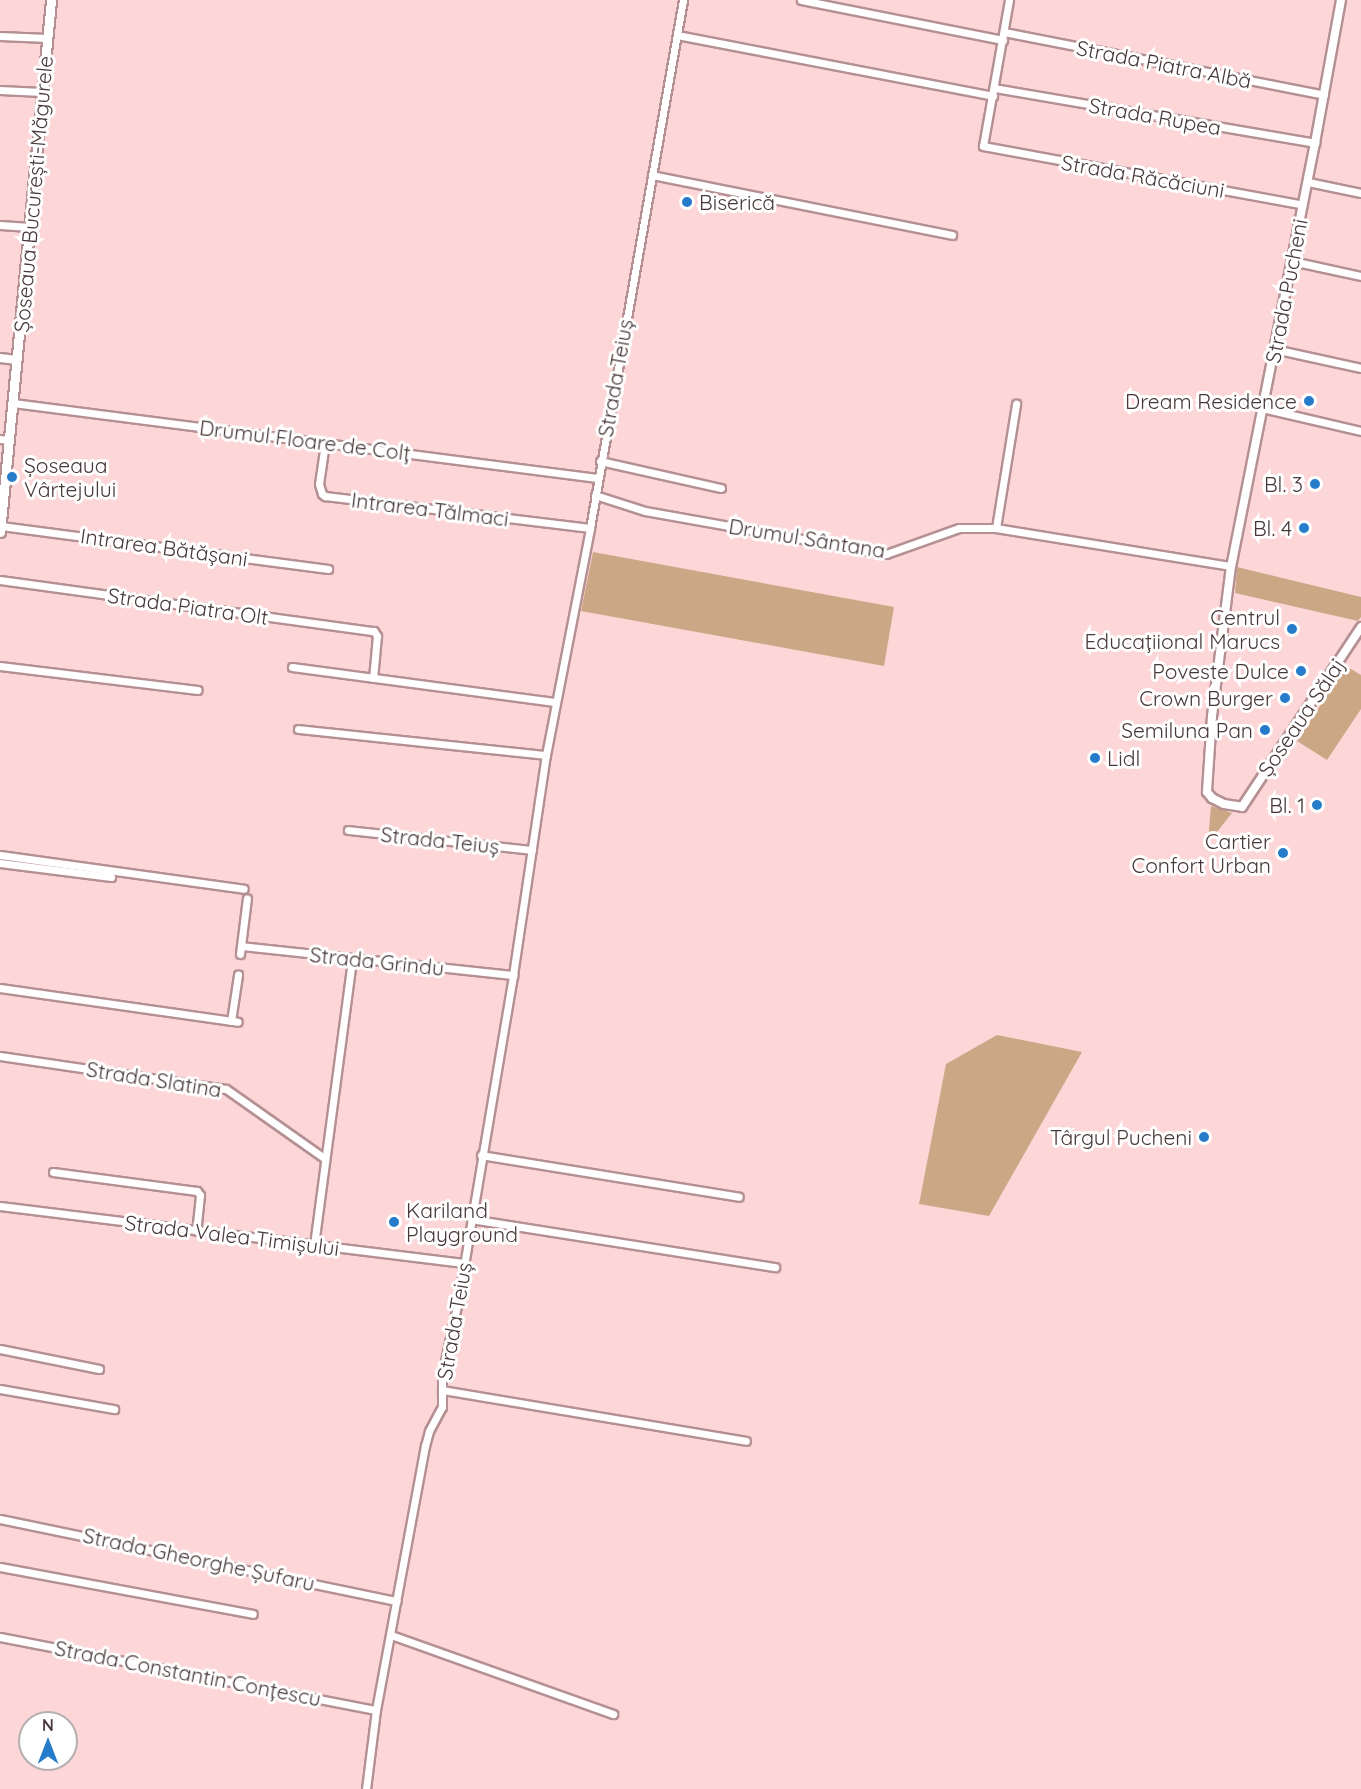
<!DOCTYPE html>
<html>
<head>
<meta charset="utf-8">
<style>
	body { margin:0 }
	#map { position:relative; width:1361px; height:1789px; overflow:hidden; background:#fdd6d8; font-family:Quicksand,sans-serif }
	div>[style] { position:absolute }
	.green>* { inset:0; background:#cca786 }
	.roads { filter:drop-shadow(2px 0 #b59093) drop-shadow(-2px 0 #b59093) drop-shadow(0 2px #b59093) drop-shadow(0 -2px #b59093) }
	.minor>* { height:7px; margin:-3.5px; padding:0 3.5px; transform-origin:3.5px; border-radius:3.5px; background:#fff }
	.tertiary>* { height:8px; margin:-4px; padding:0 4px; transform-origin:4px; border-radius:4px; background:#fff }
	.secondary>* { height:9px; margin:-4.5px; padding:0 4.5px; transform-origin:4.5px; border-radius:4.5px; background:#fff }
	.dots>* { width:16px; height:16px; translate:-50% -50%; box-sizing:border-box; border:3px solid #fff; border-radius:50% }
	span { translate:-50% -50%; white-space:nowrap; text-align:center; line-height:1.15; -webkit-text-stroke:6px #fff; paint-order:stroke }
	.street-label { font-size:21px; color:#473738 }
	.poi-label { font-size:21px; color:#473738 }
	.left { translate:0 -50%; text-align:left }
	.right { translate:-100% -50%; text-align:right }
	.north { position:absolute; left:18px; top:1711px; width:60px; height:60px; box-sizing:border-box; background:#fff; border:2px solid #b5afaf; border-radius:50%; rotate:0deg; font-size:16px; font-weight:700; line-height:24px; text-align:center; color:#473738 }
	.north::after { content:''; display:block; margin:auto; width:21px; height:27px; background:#267cca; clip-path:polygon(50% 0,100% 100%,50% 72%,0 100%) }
</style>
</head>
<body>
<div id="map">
	<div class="green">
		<i style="clip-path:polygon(593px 552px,894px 607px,884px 666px,581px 611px)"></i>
		<i style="clip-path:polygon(1237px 567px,1361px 597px,1361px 617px,1358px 621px,1235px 593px)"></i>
		<i style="clip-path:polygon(1346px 666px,1361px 675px,1361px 709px,1327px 760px,1297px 741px)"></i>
		<i style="clip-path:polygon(1211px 806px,1232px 813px,1209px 842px,1208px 841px)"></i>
		<i style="clip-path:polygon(997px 1035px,1082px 1052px,989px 1216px,919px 1204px,946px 1064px)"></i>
	</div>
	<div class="roads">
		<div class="minor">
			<i style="left:801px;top:0;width:206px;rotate:11.2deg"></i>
			<i style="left:1009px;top:0;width:148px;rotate:100.1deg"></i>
			<i style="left:983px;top:146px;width:325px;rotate:10.4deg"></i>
			<i style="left:1004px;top:32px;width:326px;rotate:11.1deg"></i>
			<i style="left:677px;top:35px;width:322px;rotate:10.9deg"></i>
			<i style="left:0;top:36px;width:47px;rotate:2.4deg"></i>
			<i style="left:994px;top:88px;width:326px;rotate:9.7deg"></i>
			<i style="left:0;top:90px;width:42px;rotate:2.7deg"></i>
			<i style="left:652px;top:175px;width:306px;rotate:11.3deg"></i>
			<i style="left:1308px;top:182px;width:54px;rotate:11.7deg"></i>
			<i style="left:0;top:225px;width:30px;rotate:4deg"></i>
			<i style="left:1292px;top:261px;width:71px;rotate:12.3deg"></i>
			<i style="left:1274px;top:349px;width:89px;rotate:12.3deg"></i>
			<i style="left:13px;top:403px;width:589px;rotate:7.32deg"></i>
			<i style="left:1262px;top:408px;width:102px;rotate:13.1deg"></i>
			<i style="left:0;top:439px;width:9px;rotate:6deg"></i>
			<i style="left:325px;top:443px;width:41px;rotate:98.3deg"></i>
			<i style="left:319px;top:484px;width:10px;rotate:73deg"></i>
			<i style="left:322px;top:494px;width:4px;rotate:34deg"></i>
			<i style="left:325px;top:496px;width:267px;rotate:6.9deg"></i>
			<i style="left:600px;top:461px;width:124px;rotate:12.6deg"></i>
			<i style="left:595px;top:495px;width:52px;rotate:17.7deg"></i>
			<i style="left:645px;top:511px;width:245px;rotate:10.1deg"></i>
			<i style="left:886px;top:554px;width:77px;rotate:-19.6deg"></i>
			<i style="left:959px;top:528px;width:37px"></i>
			<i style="left:996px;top:528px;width:238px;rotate:9.2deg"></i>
			<i style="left:1px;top:526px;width:330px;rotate:7.5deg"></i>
			<i style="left:996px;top:528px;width:126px;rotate:-80.8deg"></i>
			<i style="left:0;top:580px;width:377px;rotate:7.8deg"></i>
			<i style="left:374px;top:631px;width:6px;rotate:59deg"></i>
			<i style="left:377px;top:636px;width:42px;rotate:95.4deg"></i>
			<i style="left:0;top:666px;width:199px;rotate:6.9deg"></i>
			<i style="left:292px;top:667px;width:265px;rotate:7.6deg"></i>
			<i style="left:298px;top:729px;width:249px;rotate:6deg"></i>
			<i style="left:348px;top:830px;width:185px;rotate:6.2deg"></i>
			<i style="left:0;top:855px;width:246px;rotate:7.9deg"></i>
			<i style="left:0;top:863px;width:112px;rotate:7.2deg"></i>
			<i style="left:241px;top:946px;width:274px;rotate:6.1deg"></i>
			<i style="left:240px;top:954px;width:56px;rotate:-82.9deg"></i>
			<i style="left:0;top:988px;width:240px;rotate:8.1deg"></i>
			<i style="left:231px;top:1021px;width:47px;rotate:-81.3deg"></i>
			<i style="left:0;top:1056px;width:228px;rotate:8.3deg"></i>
			<i style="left:226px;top:1089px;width:120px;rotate:35.1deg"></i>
			<i style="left:481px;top:1155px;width:261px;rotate:9.2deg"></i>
			<i style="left:53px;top:1172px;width:145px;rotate:7.5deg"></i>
			<i style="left:197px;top:1191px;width:5px;rotate:53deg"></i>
			<i style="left:200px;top:1195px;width:36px;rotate:96deg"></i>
			<i style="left:0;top:1206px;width:467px;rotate:7deg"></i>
			<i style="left:471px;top:1219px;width:308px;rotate:9deg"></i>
			<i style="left:314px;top:1245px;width:289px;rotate:-82.4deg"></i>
			<i style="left:0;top:1349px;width:101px;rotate:11.4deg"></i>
			<i style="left:0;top:1389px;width:116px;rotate:10deg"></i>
			<i style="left:442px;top:1390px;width:308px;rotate:9.5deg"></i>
			<i style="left:0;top:1519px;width:405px;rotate:11.7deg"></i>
			<i style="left:0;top:1567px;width:257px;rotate:10.5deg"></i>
			<i style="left:391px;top:1635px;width:236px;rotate:19.6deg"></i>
			<i style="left:0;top:1637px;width:383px;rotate:11deg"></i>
			<i style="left:366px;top:1789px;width:80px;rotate:-82.8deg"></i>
			<i style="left:376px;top:1710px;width:269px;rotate:-79.5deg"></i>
			<i style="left:425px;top:1446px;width:16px;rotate:-75deg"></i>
			<i style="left:429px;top:1431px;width:27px;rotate:-62deg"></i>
			<i style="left:442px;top:1407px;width:32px;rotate:-90deg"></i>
			<i style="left:442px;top:1375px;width:76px;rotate:-77.8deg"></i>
			<i style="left:458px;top:1301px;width:331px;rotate:-80.4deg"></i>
			<i style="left:513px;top:975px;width:222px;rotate:-81.5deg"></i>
			<i style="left:546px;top:755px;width:231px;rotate:-79deg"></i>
			<i style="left:590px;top:528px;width:536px;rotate:-80.01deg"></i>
		</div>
		<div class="tertiary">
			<i style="left:1341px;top:0;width:145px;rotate:100.3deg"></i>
			<i style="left:1315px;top:143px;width:431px;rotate:101.2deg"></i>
			<i style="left:1231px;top:566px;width:151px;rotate:97.2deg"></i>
			<i style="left:1212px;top:716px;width:76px;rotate:93.8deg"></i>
			<i style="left:1207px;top:792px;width:8px;rotate:50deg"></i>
			<i style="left:1212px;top:798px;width:13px;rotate:27deg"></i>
			<i style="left:1224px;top:804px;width:18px;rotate:9deg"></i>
			<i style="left:1242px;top:807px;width:216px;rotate:-56.5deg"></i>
			<i style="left:0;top:358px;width:17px;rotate:7deg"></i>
		</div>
		<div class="secondary">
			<i style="left:0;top:532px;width:534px;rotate:-84.52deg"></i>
		</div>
	</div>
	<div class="dots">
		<i style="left:687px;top:202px;background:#267cca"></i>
		<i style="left:1309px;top:401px;background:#267cca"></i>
		<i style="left:12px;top:477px;background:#267cca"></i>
		<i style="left:1315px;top:484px;background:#267cca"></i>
		<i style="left:1304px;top:528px;background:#267cca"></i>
		<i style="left:1292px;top:629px;background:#267cca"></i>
		<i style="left:1301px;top:671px;background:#267cca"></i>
		<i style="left:1285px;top:698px;background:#267cca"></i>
		<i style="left:1265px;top:730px;background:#267cca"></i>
		<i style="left:1095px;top:758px;background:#267cca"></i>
		<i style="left:1317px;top:805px;background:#267cca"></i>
		<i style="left:1283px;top:853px;background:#267cca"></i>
		<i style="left:1204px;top:1137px;background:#267cca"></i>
		<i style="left:394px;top:1222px;background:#267cca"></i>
	</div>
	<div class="street-label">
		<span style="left:1164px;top:64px;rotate:11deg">Strada Piatra Albă</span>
		<span style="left:1155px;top:116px;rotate:10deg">Strada Rupea</span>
		<span style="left:1143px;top:176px;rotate:10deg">Strada Răcăciuni</span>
		<span style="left:33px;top:194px;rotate:-85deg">Șoseaua București-Măgurele</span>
		<span style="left:1286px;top:291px;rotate:-79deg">Strada Pucheni</span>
		<span style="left:615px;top:378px;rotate:-80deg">Strada Teiuș</span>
		<span style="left:305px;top:440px;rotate:7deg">Drumul Floare de Colț</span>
		<span style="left:430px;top:509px;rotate:7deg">Intrarea Tălmaci</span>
		<span style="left:807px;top:538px;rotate:9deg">Drumul Sântana</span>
		<span style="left:164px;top:547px;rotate:8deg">Intrarea Bătășani</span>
		<span style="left:188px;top:606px;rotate:8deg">Strada Piatra Olt</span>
		<span style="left:1301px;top:717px;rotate:-56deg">Șoseaua Sălaj</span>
		<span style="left:440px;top:840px;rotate:6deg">Strada Teiuș</span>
		<span style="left:377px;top:961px;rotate:6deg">Strada Grindu</span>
		<span style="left:154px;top:1079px;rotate:9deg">Strada Slatina</span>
		<span style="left:232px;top:1235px;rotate:7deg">Strada Valea Timișului</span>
		<span style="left:454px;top:1321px;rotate:-80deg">Strada Teiuș</span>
		<span style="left:199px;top:1559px;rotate:12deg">Strada Gheorghe Șufaru</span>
		<span style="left:188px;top:1673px;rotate:11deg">Strada Constantin Conțescu</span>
	</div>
	<div class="poi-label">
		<span class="left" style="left:699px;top:202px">Biserică</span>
		<span class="right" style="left:1297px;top:401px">Dream Residence</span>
		<span class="left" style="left:24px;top:477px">Șoseaua<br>Vârtejului</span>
		<span class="right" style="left:1303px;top:484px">Bl. 3</span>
		<span class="right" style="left:1292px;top:528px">Bl. 4</span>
		<span class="right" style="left:1280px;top:629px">Centrul<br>Educațiional Marucs</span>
		<span class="right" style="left:1289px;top:671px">Poveste Dulce</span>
		<span class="right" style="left:1273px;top:698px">Crown Burger</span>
		<span class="right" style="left:1253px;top:730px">Semiluna Pan</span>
		<span class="left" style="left:1107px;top:758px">Lidl</span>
		<span class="right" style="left:1305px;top:805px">Bl. 1</span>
		<span class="right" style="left:1271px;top:853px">Cartier<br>Confort Urban</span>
		<span class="right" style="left:1192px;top:1137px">Târgul Pucheni</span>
		<span class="left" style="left:406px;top:1222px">Kariland<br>Playground</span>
	</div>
	<div class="north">N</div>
</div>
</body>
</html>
